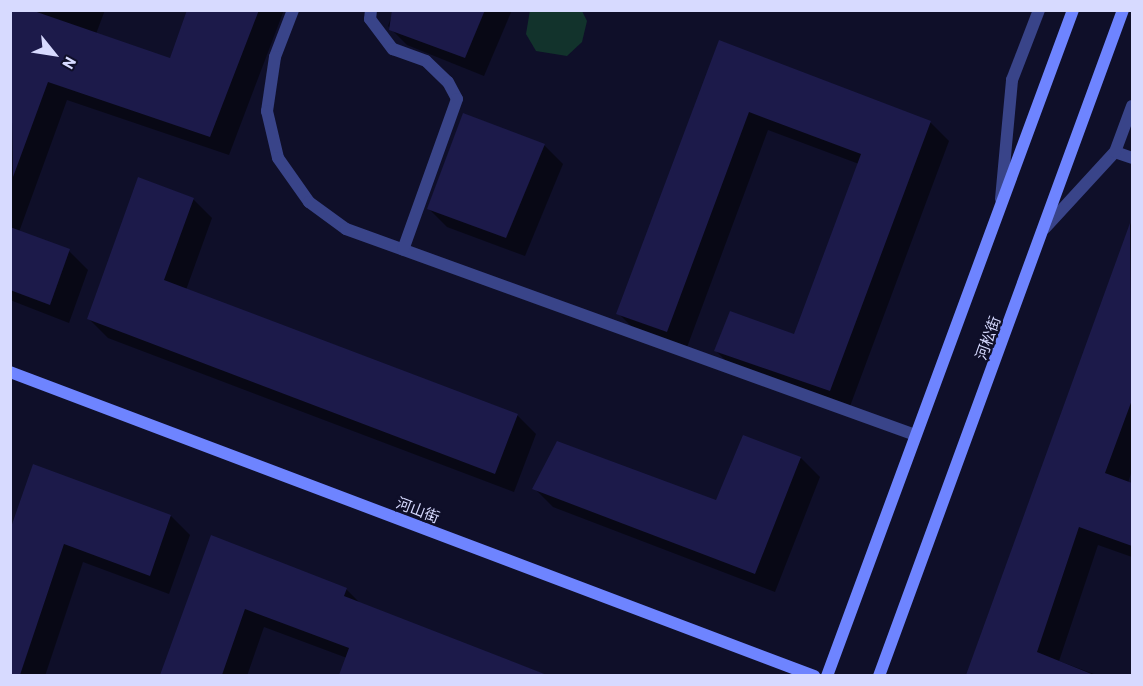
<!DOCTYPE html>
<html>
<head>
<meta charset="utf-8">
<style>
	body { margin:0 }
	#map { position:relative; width:1143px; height:686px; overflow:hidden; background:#0f0f29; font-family:Barlow,"Noto Sans SC",sans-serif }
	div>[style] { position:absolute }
	.green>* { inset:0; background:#12332c }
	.shadow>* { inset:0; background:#0007 }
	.building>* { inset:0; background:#1c1a4a }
	.lane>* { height:12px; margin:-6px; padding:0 6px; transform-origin:6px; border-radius:6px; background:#394489 }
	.street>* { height:12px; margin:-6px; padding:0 6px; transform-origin:6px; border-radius:6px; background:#394489 }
	.secondary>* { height:12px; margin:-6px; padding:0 6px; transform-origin:6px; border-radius:6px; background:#6e84ff }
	span { translate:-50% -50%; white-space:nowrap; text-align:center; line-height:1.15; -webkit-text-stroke:4.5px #0f0f29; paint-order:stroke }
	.street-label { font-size:15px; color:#d7daff }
	.frame { position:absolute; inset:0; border:12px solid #d7daff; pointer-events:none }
	.north { position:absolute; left:24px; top:24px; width:60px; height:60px; -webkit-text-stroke:4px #0f0f29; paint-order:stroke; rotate:120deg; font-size:16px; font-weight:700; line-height:24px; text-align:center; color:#d7daff }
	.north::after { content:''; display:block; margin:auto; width:21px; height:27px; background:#d7daff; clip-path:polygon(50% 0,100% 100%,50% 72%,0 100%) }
</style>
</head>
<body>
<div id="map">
	<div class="green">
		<i style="clip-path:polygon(530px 10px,582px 11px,587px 21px,582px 42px,567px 56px,536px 51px,526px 34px)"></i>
	</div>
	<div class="shadow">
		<i style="clip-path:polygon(10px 10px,105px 10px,96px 34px,171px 60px,188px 10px,284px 10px,229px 155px,67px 100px,19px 232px,69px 251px,88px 270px,69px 323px,10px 300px)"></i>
		<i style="clip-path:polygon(394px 10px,512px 10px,484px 76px,407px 45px,388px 26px)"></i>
		<i style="clip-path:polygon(720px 42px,930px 122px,949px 141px,849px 409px,734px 369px,715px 350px,795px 336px,859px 164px,768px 130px,686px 350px,637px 332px,618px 313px)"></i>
		<i style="clip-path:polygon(544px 145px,563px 164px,525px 256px,447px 227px,428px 208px)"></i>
		<i style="clip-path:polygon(193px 199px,212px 218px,186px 290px,517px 415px,536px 434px,514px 492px,108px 338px,89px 319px)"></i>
		<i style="clip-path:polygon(1132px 220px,1132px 470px,1128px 483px,1132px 484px,1132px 557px,1098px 545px,1059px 661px,1099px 676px,968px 676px)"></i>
		<i style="clip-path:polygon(801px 458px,820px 477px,775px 592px,553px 507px,534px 488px,717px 502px)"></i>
		<i style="clip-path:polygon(34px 466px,171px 516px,190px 535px,169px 594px,83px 562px,45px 676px,10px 676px,10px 535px)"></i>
		<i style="clip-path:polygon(212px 537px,346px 589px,362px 605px,549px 676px,341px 676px,347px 658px,264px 627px,247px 676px,162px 676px)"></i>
	</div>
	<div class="building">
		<i style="clip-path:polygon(10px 10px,31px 10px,170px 58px,187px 10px,259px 10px,210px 137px,48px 82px,13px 177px)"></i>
		<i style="clip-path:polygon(392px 10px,485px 10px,465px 58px,389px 30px)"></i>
		<i style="clip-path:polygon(719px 40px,931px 121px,830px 391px,714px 351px,730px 311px,794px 334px,861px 154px,749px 112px,667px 332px,616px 314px)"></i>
		<i style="clip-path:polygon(463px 113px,545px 144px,506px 238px,427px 209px)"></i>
		<i style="clip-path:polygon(138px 177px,194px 198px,164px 280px,518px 414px,495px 474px,87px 319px)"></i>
		<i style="clip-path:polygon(1130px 223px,1132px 400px,1105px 473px,1132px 483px,1132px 546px,1079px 527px,1037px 652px,1094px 675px,966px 675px)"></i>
		<i style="clip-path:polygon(10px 227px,70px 249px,50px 305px,10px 290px)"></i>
		<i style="clip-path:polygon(743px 435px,801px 457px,755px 574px,532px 489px,557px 441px,716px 500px)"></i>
		<i style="clip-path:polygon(33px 464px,171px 515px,150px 576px,64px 544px,20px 675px,10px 675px,10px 530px)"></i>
		<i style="clip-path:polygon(211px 535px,347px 588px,344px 596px,547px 675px,339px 675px,349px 648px,245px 609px,222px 675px,160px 675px)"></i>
	</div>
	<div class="lane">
		<i style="left:1115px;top:152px;width:18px;rotate:19deg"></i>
	</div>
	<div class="street">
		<i style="left:293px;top:10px;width:50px;rotate:111deg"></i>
		<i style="left:275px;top:57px;width:55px;rotate:98.4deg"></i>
		<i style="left:267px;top:111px;width:48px;rotate:76.8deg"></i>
		<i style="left:278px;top:158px;width:54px;rotate:54.8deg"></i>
		<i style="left:309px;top:202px;width:46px;rotate:36.1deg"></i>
		<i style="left:346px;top:229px;width:605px;rotate:19.9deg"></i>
		<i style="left:371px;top:10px;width:9px;rotate:96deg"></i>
		<i style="left:370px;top:19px;width:38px;rotate:53deg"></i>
		<i style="left:393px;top:49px;width:35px;rotate:20deg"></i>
		<i style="left:426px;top:61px;width:30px;rotate:44deg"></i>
		<i style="left:448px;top:82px;width:19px;rotate:62deg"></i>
		<i style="left:457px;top:99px;width:160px;rotate:109.7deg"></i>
		<i style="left:1001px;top:199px;width:120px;rotate:-84.7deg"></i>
		<i style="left:1012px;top:80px;width:75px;rotate:-68.9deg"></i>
		<i style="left:1045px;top:228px;width:103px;rotate:-47.4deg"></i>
		<i style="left:1115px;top:152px;width:49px;rotate:-69.7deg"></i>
	</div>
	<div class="secondary">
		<i style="left:10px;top:372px;width:860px;rotate:20.71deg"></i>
		<i style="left:827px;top:676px;width:710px;rotate:-69.73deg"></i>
		<i style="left:879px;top:676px;width:709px;rotate:-69.88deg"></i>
	</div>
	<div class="street-label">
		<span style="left:988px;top:338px;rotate:-70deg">河松街</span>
		<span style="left:418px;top:510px;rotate:21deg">河山街</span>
	</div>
	<div class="frame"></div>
	<div class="north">N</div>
</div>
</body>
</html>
